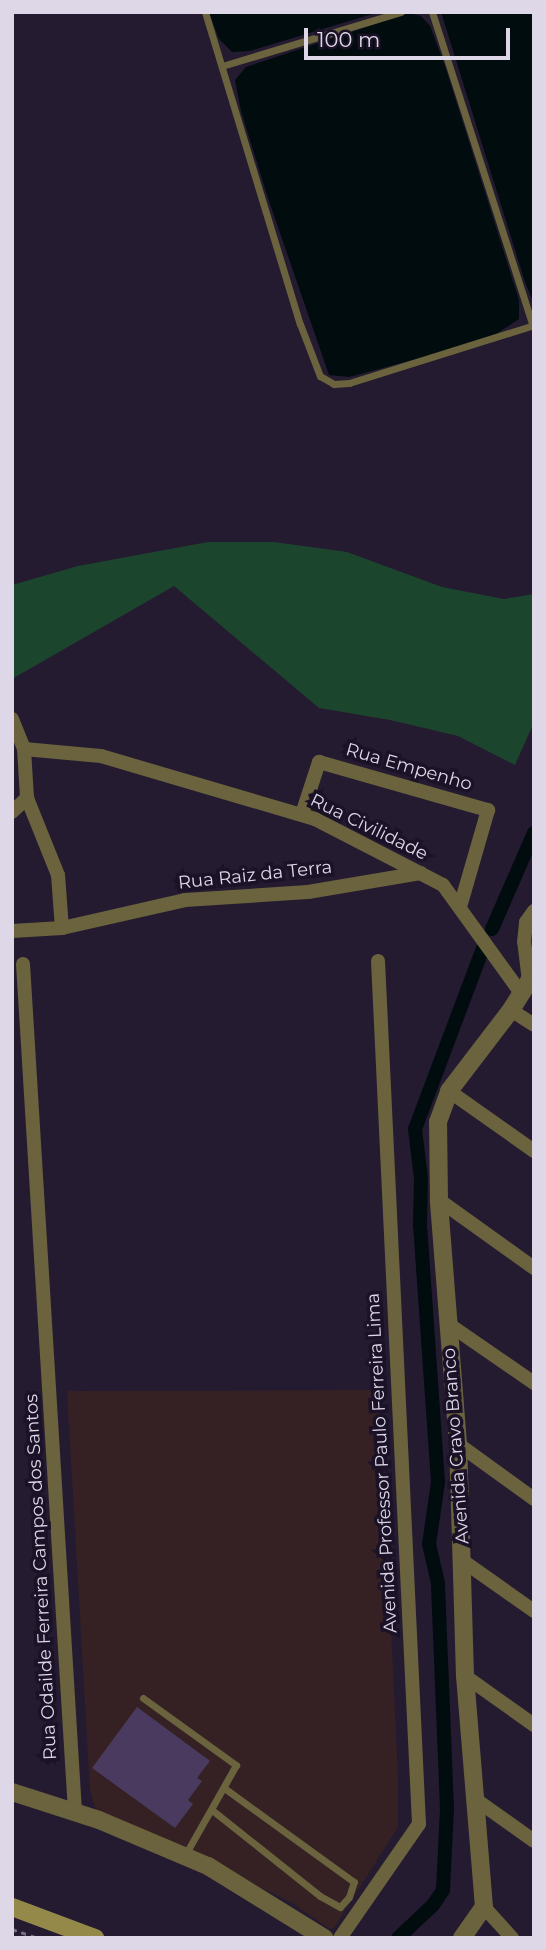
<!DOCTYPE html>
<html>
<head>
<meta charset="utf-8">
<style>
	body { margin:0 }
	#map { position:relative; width:546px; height:1950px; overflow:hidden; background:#241b31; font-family:Montserrat,sans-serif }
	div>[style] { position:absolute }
	.education>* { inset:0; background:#352124 }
	.green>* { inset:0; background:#1c452d }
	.water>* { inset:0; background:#000c0e }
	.canal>* { height:14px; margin:-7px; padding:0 7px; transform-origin:7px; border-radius:7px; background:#000c0e }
	.building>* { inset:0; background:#4a3a5f }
	.path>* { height:2.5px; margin-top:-1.25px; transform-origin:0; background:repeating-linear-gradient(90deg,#756d80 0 5px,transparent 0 10px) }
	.service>* { height:7px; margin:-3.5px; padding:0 3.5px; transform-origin:3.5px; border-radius:3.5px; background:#6a633d }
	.minor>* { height:14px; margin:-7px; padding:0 7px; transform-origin:7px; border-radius:7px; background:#6a633d }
	.tertiary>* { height:18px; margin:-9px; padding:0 9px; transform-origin:9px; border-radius:9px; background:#6a633d }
	.secondary>* { height:18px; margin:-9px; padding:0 9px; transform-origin:9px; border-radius:9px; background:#95894a }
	span { translate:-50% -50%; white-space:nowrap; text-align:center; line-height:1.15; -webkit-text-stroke:7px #1b1227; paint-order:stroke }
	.street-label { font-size:18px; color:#ddd7e7 }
	.frame { position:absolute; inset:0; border:14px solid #ddd7e7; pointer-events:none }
	.scale { position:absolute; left:304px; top:28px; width:206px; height:32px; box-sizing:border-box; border:4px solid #ddd7e7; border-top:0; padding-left:9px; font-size:21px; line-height:24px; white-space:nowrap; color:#ddd7e7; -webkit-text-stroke:5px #1b1227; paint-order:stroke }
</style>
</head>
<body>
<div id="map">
	<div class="education">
		<i style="clip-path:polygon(380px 1390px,398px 1778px,398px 1827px,334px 1928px,330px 1929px,292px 1903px,161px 1838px,96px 1812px,90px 1790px,67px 1391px)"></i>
	</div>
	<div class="green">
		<i style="clip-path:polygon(208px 542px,274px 542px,347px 552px,442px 587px,504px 599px,534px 594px,534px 722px,515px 765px,458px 736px,390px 720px,319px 708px,174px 586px,12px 679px,12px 585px,78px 566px)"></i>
	</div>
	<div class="water">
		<i style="clip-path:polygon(209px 12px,379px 12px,250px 51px,232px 52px,219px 39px)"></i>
		<i style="clip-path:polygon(441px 12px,534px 12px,534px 304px,525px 282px)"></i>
		<i style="clip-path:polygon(409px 13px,421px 16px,430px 26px,445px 66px,519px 300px,519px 319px,493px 336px,468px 345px,349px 377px,329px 375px,267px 195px,241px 111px,235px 80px,246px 67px)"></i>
	</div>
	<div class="canal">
		<i style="left:492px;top:929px;width:105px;rotate:-66.4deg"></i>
		<i style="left:398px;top:1938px;width:48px;rotate:-43.3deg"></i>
		<i style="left:433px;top:1905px;width:18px;rotate:-56deg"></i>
		<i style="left:443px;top:1890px;width:81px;rotate:-87.2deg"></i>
		<i style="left:447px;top:1809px;width:226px;rotate:-92.3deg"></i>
		<i style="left:438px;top:1583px;width:40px;rotate:-103deg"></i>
		<i style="left:429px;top:1544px;width:63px;rotate:-81.7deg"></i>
		<i style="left:438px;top:1482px;width:259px;rotate:-94deg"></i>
		<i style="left:420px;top:1224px;width:46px;rotate:-88.8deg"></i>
		<i style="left:421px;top:1178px;width:49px;rotate:-97deg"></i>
		<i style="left:415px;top:1129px;width:193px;rotate:-69.4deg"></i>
	</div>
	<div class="building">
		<i style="clip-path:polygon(137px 1707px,210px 1761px,197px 1778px,202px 1781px,188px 1800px,193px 1804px,175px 1828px,92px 1768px)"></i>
	</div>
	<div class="path">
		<i style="left:12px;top:1929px;width:28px;rotate:19deg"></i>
	</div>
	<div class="service">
		<i style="left:205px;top:12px;width:326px;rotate:73.1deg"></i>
		<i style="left:300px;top:324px;width:56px;rotate:69deg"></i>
		<i style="left:320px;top:376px;width:16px;rotate:30deg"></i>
		<i style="left:334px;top:384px;width:15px;rotate:-4deg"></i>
		<i style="left:349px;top:383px;width:194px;rotate:-17.4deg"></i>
		<i style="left:432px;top:12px;width:330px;rotate:72.2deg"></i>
		<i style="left:222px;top:66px;width:187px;rotate:-16.8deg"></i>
		<i style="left:143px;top:1698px;width:115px;rotate:35.8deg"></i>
		<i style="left:236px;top:1765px;width:103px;rotate:119.5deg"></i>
		<i style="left:212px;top:1810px;width:138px;rotate:38.5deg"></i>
		<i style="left:320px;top:1896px;width:23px;rotate:29deg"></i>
		<i style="left:340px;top:1907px;width:13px;rotate:-48deg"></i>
		<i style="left:349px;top:1897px;width:16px;rotate:-72deg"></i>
		<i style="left:354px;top:1882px;width:160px;rotate:-144.1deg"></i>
	</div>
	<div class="minor">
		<i style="left:12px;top:719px;width:32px;rotate:68deg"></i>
		<i style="left:24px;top:749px;width:49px;rotate:86.5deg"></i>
		<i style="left:27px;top:798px;width:83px;rotate:68.1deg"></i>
		<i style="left:58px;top:875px;width:53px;rotate:85.7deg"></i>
		<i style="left:24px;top:749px;width:77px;rotate:5.2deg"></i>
		<i style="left:101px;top:756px;width:223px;rotate:16.4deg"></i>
		<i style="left:315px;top:819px;width:144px;rotate:27.3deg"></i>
		<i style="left:443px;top:885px;width:133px;rotate:54.2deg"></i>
		<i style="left:12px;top:812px;width:21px;rotate:-43deg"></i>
		<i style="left:302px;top:814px;width:55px;rotate:-71.9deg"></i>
		<i style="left:319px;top:762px;width:176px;rotate:15.9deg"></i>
		<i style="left:488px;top:810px;width:101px;rotate:106.1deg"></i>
		<i style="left:12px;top:931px;width:50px;rotate:-3.4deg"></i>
		<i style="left:62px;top:928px;width:126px;rotate:-12.8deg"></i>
		<i style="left:185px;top:900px;width:123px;rotate:-3.7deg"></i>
		<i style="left:308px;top:892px;width:114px;rotate:-9.6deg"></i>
		<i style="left:23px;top:964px;width:849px;rotate:86.49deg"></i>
		<i style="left:529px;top:981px;width:39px;rotate:-97deg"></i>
		<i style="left:524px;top:942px;width:20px;rotate:-84deg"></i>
		<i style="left:526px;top:922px;width:14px;rotate:-54deg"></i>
		<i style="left:511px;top:1010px;width:27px;rotate:33deg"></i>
		<i style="left:449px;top:1091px;width:104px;rotate:35.2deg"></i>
		<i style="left:439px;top:1200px;width:117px;rotate:35.6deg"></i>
		<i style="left:447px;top:1323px;width:106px;rotate:34.6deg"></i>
		<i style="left:458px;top:1444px;width:94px;rotate:35.9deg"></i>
		<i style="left:463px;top:1561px;width:87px;rotate:35.2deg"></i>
		<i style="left:465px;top:1676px;width:85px;rotate:35.4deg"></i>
		<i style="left:475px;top:1799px;width:72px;rotate:35.4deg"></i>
		<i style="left:484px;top:1907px;width:42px;rotate:47.9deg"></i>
		<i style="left:340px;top:1938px;width:139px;rotate:-55.3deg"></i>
		<i style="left:419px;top:1824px;width:864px;rotate:-92.72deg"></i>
	</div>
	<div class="tertiary">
		<i style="left:12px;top:1792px;width:91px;rotate:17.8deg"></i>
		<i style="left:99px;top:1820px;width:118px;rotate:22.9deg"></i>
		<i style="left:208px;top:1866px;width:137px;rotate:31.8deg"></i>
		<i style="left:462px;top:1938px;width:38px;rotate:-55deg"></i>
		<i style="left:484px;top:1907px;width:232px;rotate:-94.7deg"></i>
		<i style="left:465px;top:1676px;width:232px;rotate:-91.7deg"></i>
		<i style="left:458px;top:1444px;width:245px;rotate:-94.5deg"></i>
		<i style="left:439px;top:1200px;width:78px;rotate:-90.7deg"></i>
		<i style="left:438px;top:1122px;width:33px;rotate:-70deg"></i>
		<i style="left:449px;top:1091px;width:102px;rotate:-52.6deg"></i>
		<i style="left:511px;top:1010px;width:34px;rotate:-58deg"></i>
		<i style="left:529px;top:981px;width:5px;rotate:-22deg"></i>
	</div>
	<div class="secondary">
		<i style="left:12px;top:1907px;width:89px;rotate:20.5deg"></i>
	</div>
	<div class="street-label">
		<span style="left:409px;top:767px;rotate:16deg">Rua Empenho</span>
		<span style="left:369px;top:827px;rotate:26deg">Rua Civilidade</span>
		<span style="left:255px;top:875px;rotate:-6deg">Rua Raiz da Terra</span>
		<span style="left:456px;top:1446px;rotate:-94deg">Avenida Cravo Branco</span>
		<span style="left:382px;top:1463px;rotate:-93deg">Avenida Professor Paulo Ferreira Lima</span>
		<span style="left:41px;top:1577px;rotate:-93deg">Rua Odailde Ferreira Campos dos Santos</span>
	</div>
	<div class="frame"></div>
	<div class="scale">100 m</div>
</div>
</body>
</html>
